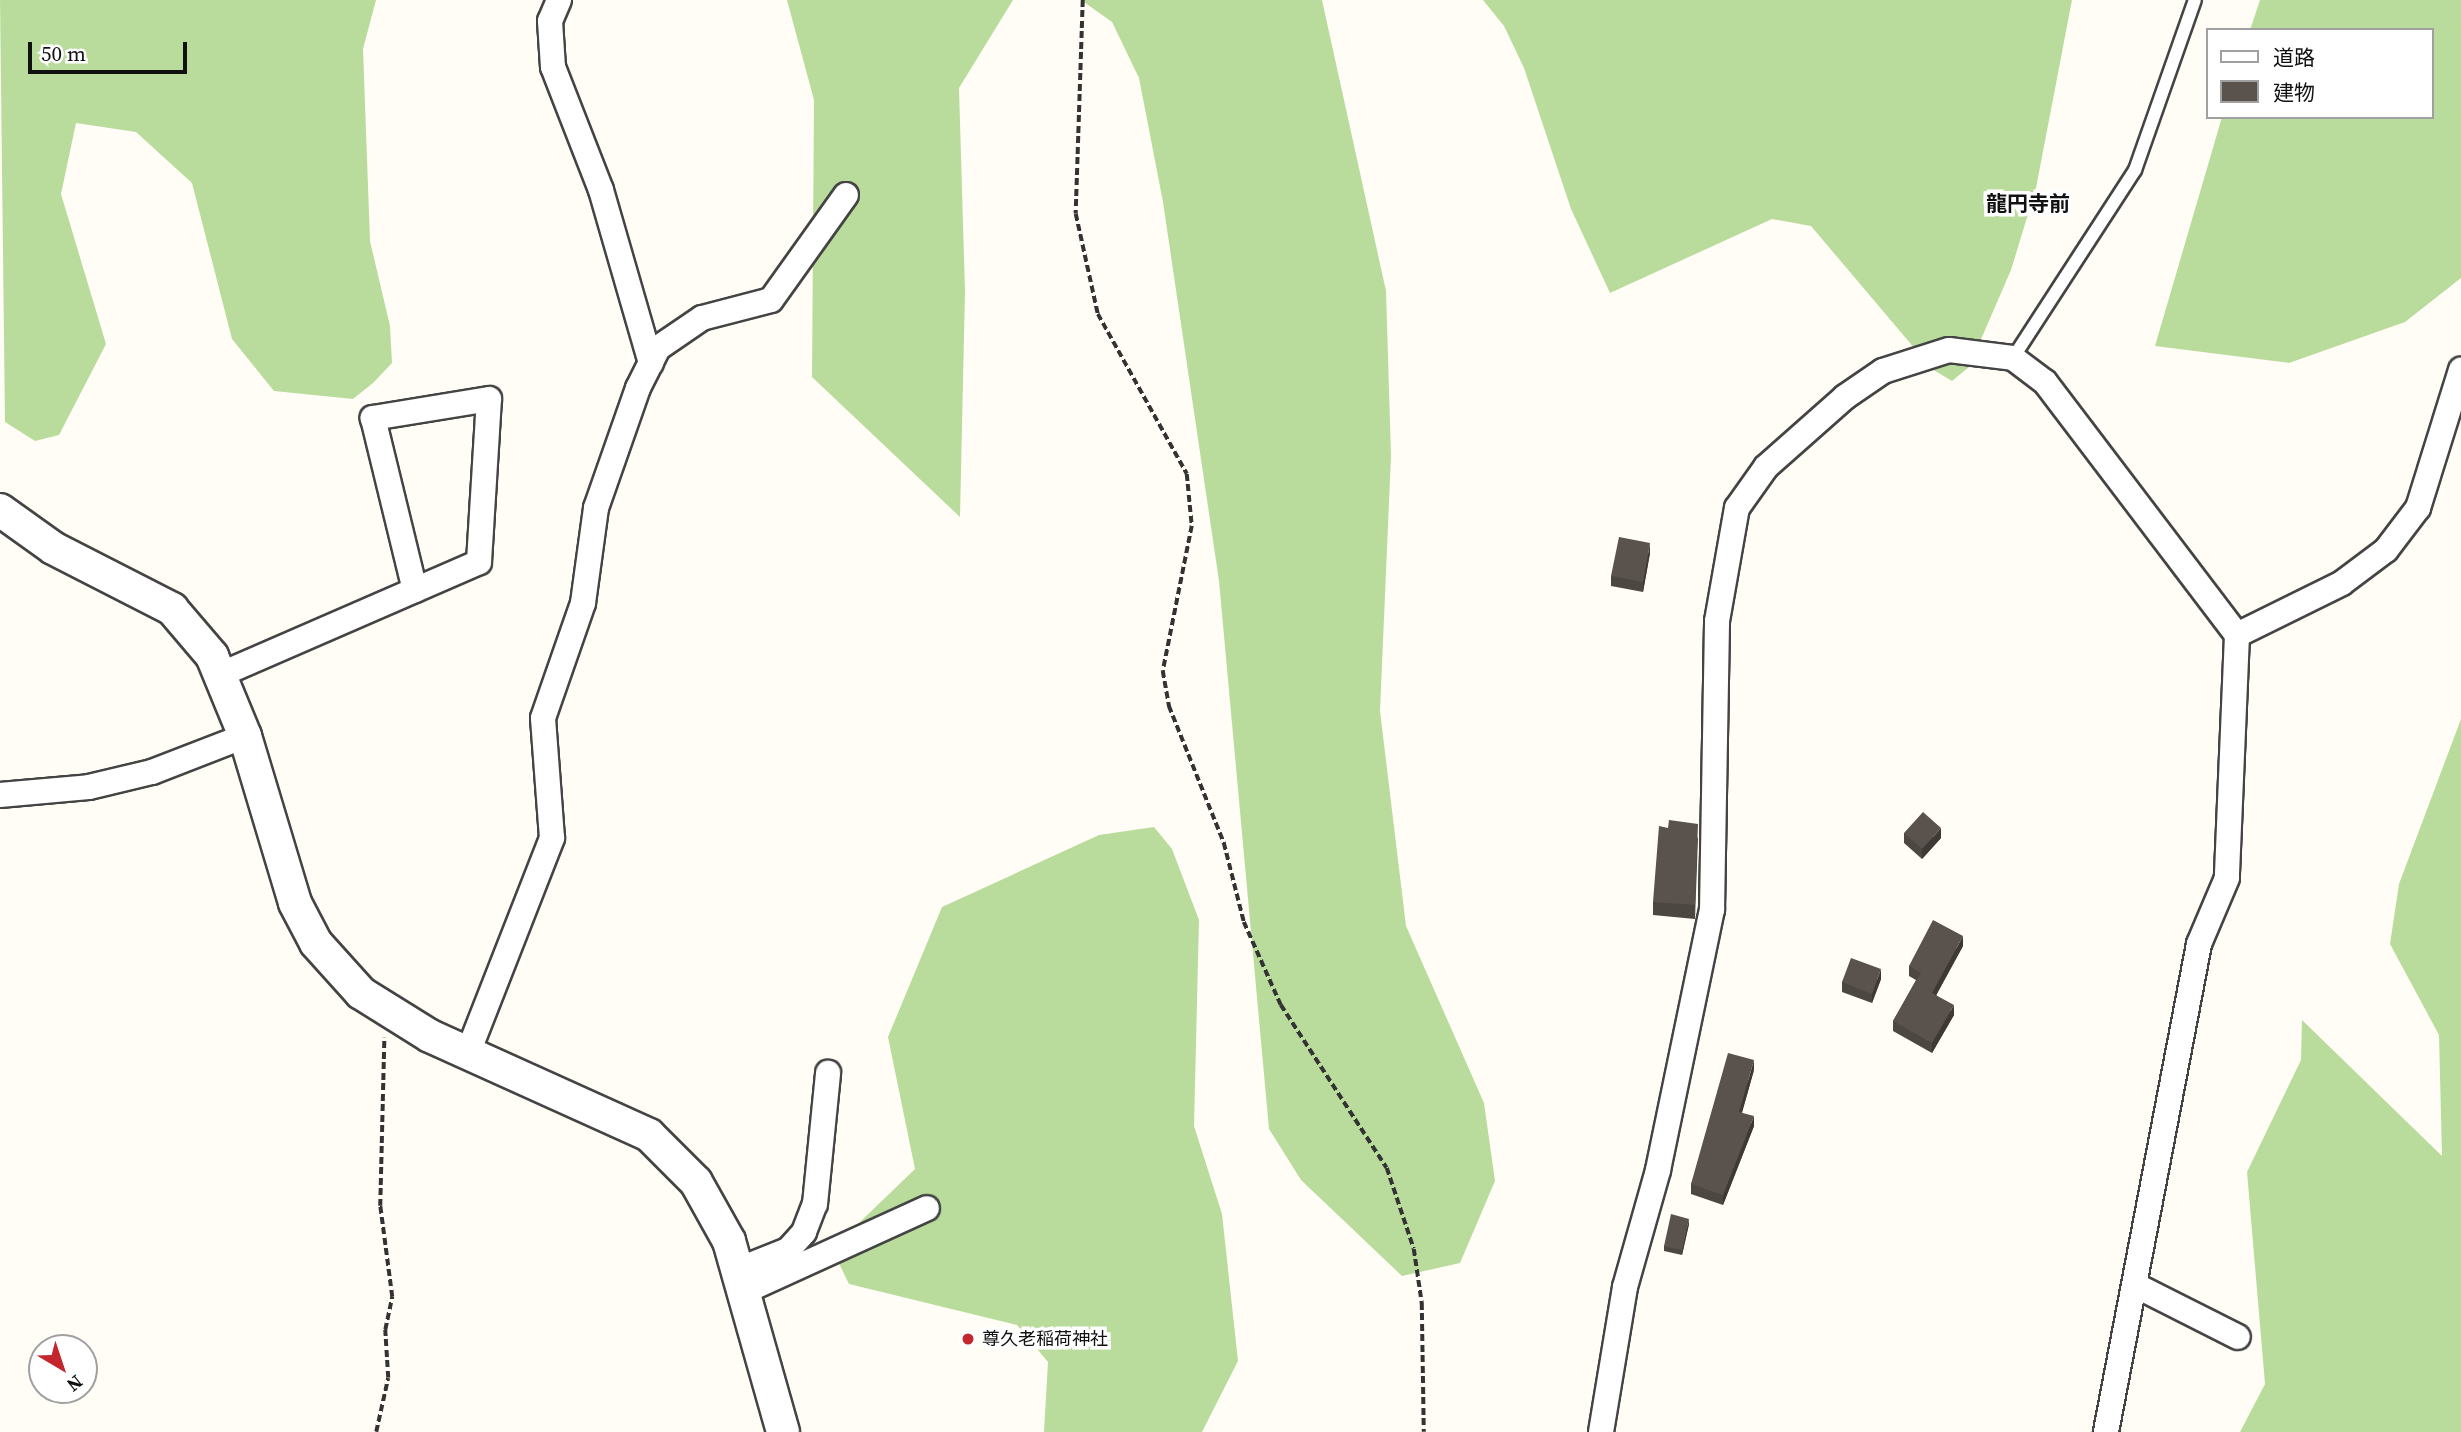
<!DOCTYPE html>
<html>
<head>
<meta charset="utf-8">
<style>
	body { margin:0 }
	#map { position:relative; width:2461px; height:1432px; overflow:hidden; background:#fffdf5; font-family:"Source Serif 4","Noto Sans JP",serif }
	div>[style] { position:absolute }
	.forest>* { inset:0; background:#b9dc9c }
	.path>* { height:3.5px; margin-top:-1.75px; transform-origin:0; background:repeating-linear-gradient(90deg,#333 0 7px,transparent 0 10.5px) }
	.roads { filter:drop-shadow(2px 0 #444) drop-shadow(-2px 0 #444) drop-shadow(0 2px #444) drop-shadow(0 -2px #444) }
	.service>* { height:12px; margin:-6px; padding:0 6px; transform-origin:6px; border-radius:6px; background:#fff }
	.minor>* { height:24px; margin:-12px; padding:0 12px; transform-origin:12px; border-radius:12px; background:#fff }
	.tertiary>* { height:32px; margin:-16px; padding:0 16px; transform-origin:16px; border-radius:16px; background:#fff }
	.wall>* { inset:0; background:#4d4742 }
	.shaded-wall>* { inset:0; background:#3f3936 }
	.building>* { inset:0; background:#5a524d }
	.dots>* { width:19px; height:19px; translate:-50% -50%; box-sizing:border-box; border:4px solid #fff; border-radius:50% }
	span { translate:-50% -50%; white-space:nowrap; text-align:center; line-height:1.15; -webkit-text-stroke:7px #fff; paint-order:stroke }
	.poi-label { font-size:18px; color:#111 }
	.left { translate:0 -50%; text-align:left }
	.quarter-label { font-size:21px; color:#111; font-weight:700 }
	.legend { position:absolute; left:2206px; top:28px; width:228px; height:91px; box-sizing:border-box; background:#fff; border:2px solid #a0a0a0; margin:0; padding:9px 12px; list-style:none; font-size:21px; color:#111 }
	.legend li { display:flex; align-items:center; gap:14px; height:35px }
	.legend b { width:35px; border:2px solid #a0a0a0 }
	.north { position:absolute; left:28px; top:1334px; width:70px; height:70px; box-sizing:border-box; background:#fff; border:2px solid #a0a0a0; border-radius:50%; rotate:141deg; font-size:19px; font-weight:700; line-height:28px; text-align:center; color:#111 }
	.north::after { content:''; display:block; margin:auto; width:24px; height:32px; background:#c4262e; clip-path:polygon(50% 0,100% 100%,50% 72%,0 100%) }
	.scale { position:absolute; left:28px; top:42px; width:159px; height:32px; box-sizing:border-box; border:4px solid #111; border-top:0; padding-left:9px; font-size:21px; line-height:24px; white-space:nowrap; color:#111; -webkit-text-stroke:5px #fff; paint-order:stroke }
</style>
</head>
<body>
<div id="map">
	<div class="forest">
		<i style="clip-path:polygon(0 0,376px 0,363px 49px,370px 241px,390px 326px,392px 363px,373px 383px,353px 399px,274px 391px,232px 339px,192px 183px,136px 132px,76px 123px,61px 194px,106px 344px,59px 435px,35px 441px,5px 422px)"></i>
		<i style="clip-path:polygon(787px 0,1013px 0,959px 88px,965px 291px,960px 517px,812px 377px,814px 100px)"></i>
		<i style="clip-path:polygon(1081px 0,1322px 0,1386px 291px,1391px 456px,1380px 711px,1406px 926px,1484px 1103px,1495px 1181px,1460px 1263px,1402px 1276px,1301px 1180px,1269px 1129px,1219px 581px,1163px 202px,1139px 78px,1112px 22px)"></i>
		<i style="clip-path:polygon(1483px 0,2072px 0,2036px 188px,2011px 270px,1969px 367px,1952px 381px,1932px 369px,1811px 226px,1772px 219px,1610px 293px,1571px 209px,1524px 68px,1504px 26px)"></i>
		<i style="clip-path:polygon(2260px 0,2461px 0,2461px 278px,2405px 322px,2289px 363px,2155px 346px,2222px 117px,2431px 117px,2431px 30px,2250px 30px)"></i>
		<i style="clip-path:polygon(2461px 719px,2461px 1432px,2240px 1432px,2265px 1384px,2247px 1172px,2301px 1060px,2302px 1020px,2442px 1156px,2439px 1035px,2390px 944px,2399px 884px)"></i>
		<i style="clip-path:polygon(1154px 827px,1172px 849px,1199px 920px,1194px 1126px,1222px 1214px,1238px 1361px,1202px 1432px,1044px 1432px,1048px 1362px,1017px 1325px,849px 1284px,832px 1249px,915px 1169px,888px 1037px,942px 907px,1099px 835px)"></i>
	</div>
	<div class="path">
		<i style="left:1083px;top:0;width:214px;rotate:91.9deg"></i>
		<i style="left:1076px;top:214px;width:102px;rotate:77.6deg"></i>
		<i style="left:1098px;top:314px;width:183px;rotate:60.9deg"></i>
		<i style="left:1187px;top:474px;width:52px;rotate:84.5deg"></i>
		<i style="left:1192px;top:526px;width:148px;rotate:101.3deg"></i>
		<i style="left:1163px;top:671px;width:36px;rotate:80deg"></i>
		<i style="left:1169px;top:706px;width:148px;rotate:68.1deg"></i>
		<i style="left:1224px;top:843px;width:81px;rotate:75.8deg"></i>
		<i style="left:1244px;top:922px;width:91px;rotate:66deg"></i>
		<i style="left:1281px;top:1005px;width:194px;rotate:57deg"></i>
		<i style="left:1387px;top:1168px;width:85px;rotate:71.6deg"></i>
		<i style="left:1414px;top:1249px;width:55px;rotate:81.6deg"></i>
		<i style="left:1422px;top:1303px;width:129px;rotate:89.1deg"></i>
		<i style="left:376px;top:1432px;width:55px;rotate:-77.5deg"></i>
		<i style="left:388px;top:1378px;width:48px;rotate:-93.6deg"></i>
		<i style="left:385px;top:1330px;width:34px;rotate:-78deg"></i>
		<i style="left:392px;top:1297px;width:92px;rotate:-97.5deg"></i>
		<i style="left:380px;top:1206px;width:168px;rotate:-88.6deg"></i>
	</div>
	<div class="roads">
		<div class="service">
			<i style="left:2013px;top:358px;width:224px;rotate:-57deg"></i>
			<i style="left:2135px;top:170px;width:180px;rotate:-70.6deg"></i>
		</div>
		<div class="minor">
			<i style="left:559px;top:0;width:23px;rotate:113deg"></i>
			<i style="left:550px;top:21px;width:46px;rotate:86.3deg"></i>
			<i style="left:553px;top:67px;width:132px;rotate:68.7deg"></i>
			<i style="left:601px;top:190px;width:180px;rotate:73.9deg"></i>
			<i style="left:2237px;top:635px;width:117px;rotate:-26.3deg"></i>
			<i style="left:2342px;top:583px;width:55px;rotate:-36.9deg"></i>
			<i style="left:2386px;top:550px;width:53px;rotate:-52.7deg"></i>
			<i style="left:2418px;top:508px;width:145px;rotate:-72.7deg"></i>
			<i style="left:222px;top:674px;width:280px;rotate:-23.5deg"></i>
			<i style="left:479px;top:562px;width:163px;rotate:-86.5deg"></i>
			<i style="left:489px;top:399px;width:118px;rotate:170.7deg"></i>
			<i style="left:373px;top:418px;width:177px;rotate:76.3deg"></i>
			<i style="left:0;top:795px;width:89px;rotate:-5.1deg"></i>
			<i style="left:89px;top:787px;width:65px;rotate:-13.4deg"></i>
			<i style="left:152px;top:772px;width:100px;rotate:-21.2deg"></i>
			<i style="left:469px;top:1050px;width:228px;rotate:-68.6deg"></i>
			<i style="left:552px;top:838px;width:120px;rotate:-94.3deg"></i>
			<i style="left:543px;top:718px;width:122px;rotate:-70.8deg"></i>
			<i style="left:583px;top:603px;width:96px;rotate:-82.2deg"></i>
			<i style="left:596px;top:508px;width:127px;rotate:-70.7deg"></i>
			<i style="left:638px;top:388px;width:45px;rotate:-63.4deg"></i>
			<i style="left:658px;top:348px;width:53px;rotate:-34.3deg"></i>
			<i style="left:702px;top:318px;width:71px;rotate:-14.6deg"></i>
			<i style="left:771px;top:300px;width:129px;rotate:-54.5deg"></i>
			<i style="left:738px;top:1270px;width:54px;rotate:-21.8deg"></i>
			<i style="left:788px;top:1250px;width:24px;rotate:-48deg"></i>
			<i style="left:804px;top:1232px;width:30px;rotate:-69deg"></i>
			<i style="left:815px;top:1204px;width:132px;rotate:-84.3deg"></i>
			<i style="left:2135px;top:1285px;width:115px;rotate:26.8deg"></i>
			<i style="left:743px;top:1292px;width:202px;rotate:-24.5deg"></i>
			<i style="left:1601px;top:1432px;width:147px;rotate:-80.6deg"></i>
			<i style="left:1625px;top:1287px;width:122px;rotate:-74.2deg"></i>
			<i style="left:1658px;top:1170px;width:266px;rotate:-78.3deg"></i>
			<i style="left:1712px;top:910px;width:289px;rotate:-89deg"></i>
			<i style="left:1717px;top:621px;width:115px;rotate:-80deg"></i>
			<i style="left:1737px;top:508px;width:50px;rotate:-54.7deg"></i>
			<i style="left:1766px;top:467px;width:106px;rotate:-41.5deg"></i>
			<i style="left:1845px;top:397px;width:46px;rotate:-34.4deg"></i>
			<i style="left:1883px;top:371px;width:69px;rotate:-17.7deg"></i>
			<i style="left:1949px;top:350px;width:64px;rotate:7.1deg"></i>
			<i style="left:2013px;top:358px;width:40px;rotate:37deg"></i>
			<i style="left:2045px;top:382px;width:318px;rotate:52.8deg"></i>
			<i style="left:2237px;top:635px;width:243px;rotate:92.4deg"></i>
			<i style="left:2227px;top:878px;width:72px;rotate:113deg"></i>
			<i style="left:2199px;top:944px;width:497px;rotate:100.8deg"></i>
		</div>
		<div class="tertiary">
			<i style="left:0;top:510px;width:65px;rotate:35.6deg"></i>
			<i style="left:53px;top:548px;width:134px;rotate:27.1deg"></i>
			<i style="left:172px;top:609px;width:62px;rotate:49.6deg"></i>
			<i style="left:212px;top:656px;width:87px;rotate:67.6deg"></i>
			<i style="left:245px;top:736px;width:174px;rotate:73.3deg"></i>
			<i style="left:295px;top:903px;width:45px;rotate:62.3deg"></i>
			<i style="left:316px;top:943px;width:67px;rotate:48deg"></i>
			<i style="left:361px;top:993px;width:81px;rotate:31.9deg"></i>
			<i style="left:430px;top:1036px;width:240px;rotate:24.3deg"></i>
			<i style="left:649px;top:1135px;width:66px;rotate:45deg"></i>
			<i style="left:696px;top:1182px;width:68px;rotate:60.8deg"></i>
			<i style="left:729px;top:1241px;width:198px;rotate:74.2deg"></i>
		</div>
	</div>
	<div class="wall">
		<i style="clip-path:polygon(1650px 553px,1643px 592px,1611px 586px,1611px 576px)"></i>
		<i style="clip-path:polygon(1904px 833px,1941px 838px,1922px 859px,1904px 843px)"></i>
		<i style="clip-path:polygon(1698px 837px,1695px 919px,1653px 915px,1653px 902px)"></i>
		<i style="clip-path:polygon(1963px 946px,1936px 995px,1954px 1015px,1932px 1053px,1893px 1031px,1893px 1021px,1916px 980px,1909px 976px,1909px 966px)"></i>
		<i style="clip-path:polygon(1881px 979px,1872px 1003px,1842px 992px,1842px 982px)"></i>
		<i style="clip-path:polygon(1754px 1070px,1742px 1113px,1754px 1126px,1723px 1205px,1691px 1194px,1691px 1184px)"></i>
		<i style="clip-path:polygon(1689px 1224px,1682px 1255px,1664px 1251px,1664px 1246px)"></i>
	</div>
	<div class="shaded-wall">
		<i style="clip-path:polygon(1650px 543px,1650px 553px,1643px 592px,1643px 582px)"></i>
		<i style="clip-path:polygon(1941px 828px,1941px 838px,1922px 859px,1922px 849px)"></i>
		<i style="clip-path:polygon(1963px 936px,1963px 946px,1932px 1003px,1932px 993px)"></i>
		<i style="clip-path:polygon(1881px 969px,1881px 979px,1872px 1003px,1872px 994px)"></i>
		<i style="clip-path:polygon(1954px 1005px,1954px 1015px,1932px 1053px,1932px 1043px)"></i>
		<i style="clip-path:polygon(1754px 1060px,1754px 1070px,1739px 1122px,1739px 1112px)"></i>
		<i style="clip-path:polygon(1754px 1116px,1754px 1126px,1723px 1205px,1723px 1195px)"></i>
		<i style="clip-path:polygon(1689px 1219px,1689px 1224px,1682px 1255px,1682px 1250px)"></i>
	</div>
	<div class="building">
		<i style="clip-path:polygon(1619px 537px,1650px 543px,1643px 582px,1611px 576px)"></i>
		<i style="clip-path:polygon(1923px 812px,1941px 828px,1922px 849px,1904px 833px)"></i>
		<i style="clip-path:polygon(1669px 820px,1698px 824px,1695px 905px,1653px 902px,1659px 826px,1668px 828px)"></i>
		<i style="clip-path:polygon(1933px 920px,1963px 936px,1932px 993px,1954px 1005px,1932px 1043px,1893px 1021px,1921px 973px,1909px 966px)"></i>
		<i style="clip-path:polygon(1851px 958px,1881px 969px,1872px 994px,1842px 982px)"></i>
		<i style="clip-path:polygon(1728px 1053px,1754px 1060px,1739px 1112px,1754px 1116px,1723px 1195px,1691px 1184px)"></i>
		<i style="clip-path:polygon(1671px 1214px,1689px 1219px,1682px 1250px,1664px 1246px)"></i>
	</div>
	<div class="dots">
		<i style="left:968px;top:1339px;background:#c4262e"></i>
	</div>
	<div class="poi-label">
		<span class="left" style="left:982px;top:1339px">尊久老稲荷神社</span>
	</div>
	<div class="quarter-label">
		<span style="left:2028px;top:204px">龍円寺前</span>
	</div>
	<ul class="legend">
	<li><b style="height:9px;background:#fff"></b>道路</li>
	<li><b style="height:19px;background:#5a524d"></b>建物</li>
	</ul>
	<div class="north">N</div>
	<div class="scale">50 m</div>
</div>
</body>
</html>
